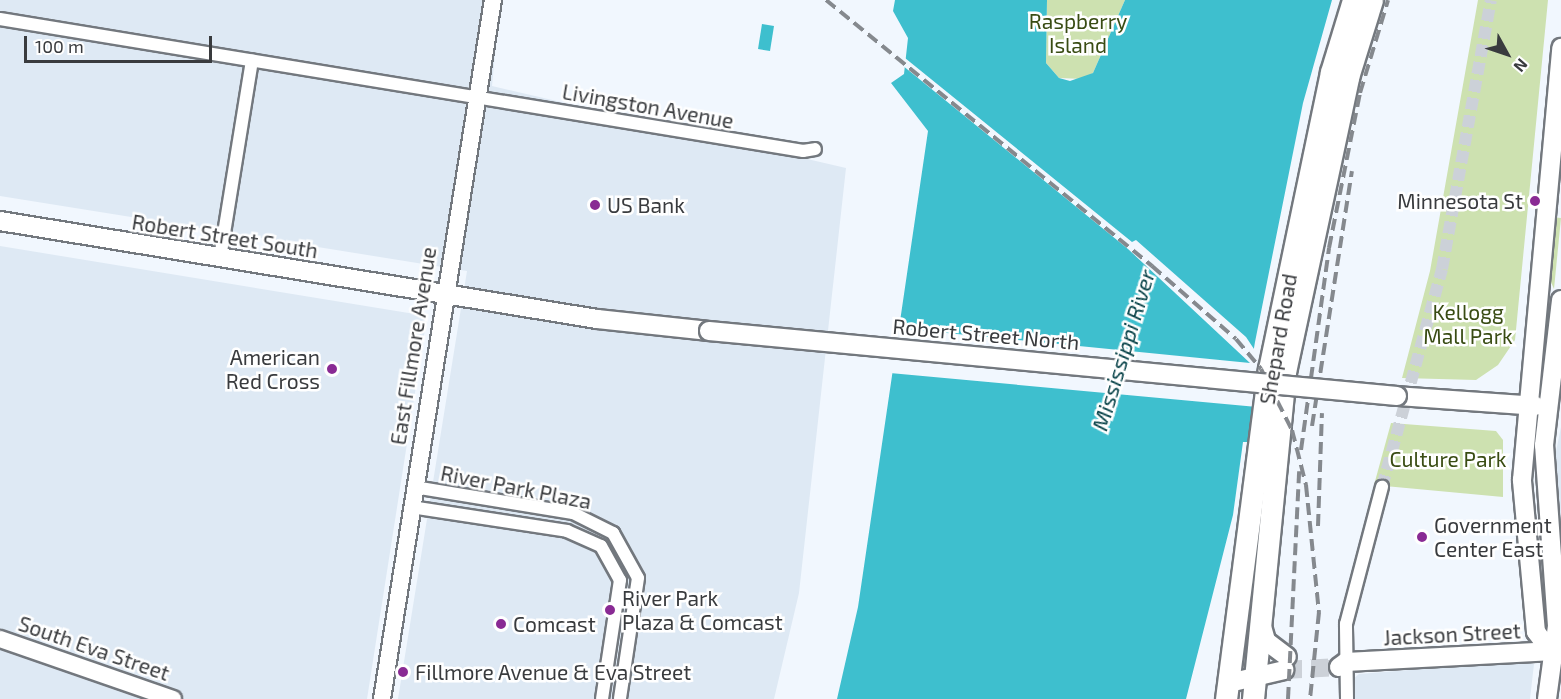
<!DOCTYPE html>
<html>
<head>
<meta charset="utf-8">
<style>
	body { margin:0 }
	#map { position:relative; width:1561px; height:699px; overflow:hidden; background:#f1f7fe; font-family:"Exo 2",sans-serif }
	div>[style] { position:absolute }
	.built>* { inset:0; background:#dee9f4 }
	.green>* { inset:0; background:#cde1b0 }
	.water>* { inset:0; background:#3ebfce }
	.pier>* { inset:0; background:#f1f7fe }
	.minor-tunnel>* { height:12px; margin-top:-6px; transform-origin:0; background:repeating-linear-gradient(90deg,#ccd1d8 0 12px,transparent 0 18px) }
	.secondary-tunnel>* { height:18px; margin-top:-9px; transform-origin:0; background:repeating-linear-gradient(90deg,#ccd1d8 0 18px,transparent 0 27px) }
	.roads { filter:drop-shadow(2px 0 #73787e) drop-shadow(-2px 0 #73787e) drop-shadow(0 2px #73787e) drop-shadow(0 -2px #73787e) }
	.minor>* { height:12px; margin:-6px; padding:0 6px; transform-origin:6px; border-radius:6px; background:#fff }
	.tertiary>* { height:16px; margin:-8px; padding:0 8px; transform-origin:8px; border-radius:8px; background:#fff }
	.secondary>* { height:18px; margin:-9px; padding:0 9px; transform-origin:9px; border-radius:9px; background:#fff }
	.trunk>* { height:21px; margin:-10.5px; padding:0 10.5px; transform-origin:10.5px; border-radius:10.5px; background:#fff }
	.rail>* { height:4px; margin-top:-2px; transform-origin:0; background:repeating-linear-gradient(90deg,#85898e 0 12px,transparent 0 18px) }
	.bridges { filter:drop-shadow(2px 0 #73787e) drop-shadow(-2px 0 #73787e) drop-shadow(0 2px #73787e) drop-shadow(0 -2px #73787e) }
	.secondary-bridge>* { height:18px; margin:-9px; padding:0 9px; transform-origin:9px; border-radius:9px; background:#fff }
	.dots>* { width:16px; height:16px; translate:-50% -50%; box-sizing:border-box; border:3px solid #fff; border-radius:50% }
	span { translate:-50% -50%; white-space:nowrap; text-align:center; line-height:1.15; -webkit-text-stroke:5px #fff; paint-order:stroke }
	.park-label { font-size:21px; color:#394c13 }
	.street-label { font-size:21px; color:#393b3e }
	.poi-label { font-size:21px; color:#393b3e }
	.right { translate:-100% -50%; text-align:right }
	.left { translate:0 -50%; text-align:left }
	.water-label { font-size:22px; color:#074248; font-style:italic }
	.north { position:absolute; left:1477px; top:24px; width:60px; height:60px; -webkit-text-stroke:4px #fff; paint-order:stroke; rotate:130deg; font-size:16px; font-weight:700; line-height:24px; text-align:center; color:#393b3e }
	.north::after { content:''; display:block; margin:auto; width:21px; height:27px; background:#393b3e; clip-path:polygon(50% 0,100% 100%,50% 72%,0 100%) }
	.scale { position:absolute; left:24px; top:36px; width:188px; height:27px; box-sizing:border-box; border:3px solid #393b3e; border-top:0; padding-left:8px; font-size:18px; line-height:21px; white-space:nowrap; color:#393b3e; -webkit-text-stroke:4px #fff; paint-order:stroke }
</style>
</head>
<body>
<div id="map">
	<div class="built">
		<i style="clip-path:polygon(0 0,500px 0,492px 86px,846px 168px,799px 593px,774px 699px,398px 699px,467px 271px,0 196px)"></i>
		<i style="clip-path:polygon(0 246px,427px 316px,367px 699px,0 699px)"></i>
		<i style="clip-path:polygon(1561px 427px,1561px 574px,1551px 476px)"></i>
		<i style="clip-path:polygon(1522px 661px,1534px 664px,1530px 699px,1352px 699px,1352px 680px,1359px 674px)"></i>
	</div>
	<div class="green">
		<i style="clip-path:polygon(1047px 0,1125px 0,1093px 73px,1083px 79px,1059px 78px,1046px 63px)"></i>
		<i style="clip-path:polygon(1478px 0,1548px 0,1515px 340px,1498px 365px,1476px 380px,1402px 378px,1430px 271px)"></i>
		<i style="clip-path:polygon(1551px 217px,1561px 218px,1554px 289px,1546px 271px)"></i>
		<i style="clip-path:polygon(1391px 423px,1496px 431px,1503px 440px,1503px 497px,1374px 485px)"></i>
	</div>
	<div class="water">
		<i style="clip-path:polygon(895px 0,1047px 0,1046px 63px,1059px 78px,1070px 81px,1093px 73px,1125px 0,1332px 0,1303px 103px,1255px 342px,1246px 396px,1256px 397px,1249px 442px,1243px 442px,1233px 515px,1186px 699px,837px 699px,858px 607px,928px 131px,891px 83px,904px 74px,908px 38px,893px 11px)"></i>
		<i style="clip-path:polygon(762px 24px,774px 26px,770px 51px,758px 49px)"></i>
	</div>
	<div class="pier">
		<i style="clip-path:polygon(905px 58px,1132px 242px,1136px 240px,1246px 337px,1256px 352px,1249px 393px,1256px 394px,1257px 407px,890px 373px,896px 328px,1250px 363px,1128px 249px,902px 65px)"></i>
	</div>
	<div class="minor-tunnel">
		<i style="left:1382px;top:487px;width:226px;rotate:-74.6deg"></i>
		<i style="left:1442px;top:269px;width:273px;rotate:-79.7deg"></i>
	</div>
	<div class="secondary-tunnel">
		<i style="left:1284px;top:670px;width:55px;rotate:-3.1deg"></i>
	</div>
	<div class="roads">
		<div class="minor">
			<i style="left:0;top:19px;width:814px;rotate:9.33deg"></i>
			<i style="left:803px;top:151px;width:12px;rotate:-9deg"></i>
			<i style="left:220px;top:258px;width:200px;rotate:-80.8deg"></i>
			<i style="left:414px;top:487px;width:161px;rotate:9.3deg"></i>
			<i style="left:573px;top:513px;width:45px;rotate:26.6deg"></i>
			<i style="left:613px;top:533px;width:51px;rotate:60.9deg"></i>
			<i style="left:638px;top:578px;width:122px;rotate:98.5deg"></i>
			<i style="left:411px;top:507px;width:158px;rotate:8.7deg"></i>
			<i style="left:567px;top:531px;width:37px;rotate:24deg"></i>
			<i style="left:601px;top:546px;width:39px;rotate:61deg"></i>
			<i style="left:620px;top:580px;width:120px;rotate:98.6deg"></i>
			<i style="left:1347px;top:699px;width:75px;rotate:-90.8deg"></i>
			<i style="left:1346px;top:624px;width:142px;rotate:-75.3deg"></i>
		</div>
		<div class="tertiary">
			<i style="left:0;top:639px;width:183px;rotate:19.1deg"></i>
			<i style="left:382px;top:699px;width:708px;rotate:-80.98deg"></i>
		</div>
		<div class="secondary">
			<i style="left:0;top:221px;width:605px;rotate:9.32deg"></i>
			<i style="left:597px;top:319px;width:113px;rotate:6.1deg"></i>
			<i style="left:1397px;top:396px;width:139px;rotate:4.1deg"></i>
			<i style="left:1261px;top:623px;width:19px;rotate:74deg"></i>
			<i style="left:1266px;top:641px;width:26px;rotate:37deg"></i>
			<i style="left:1550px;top:651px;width:24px;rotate:-126deg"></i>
			<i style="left:1536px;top:632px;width:153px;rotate:-95.3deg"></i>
			<i style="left:1522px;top:480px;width:434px;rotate:-84.8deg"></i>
			<i style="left:1339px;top:667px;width:9px;rotate:-36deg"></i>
			<i style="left:1346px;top:662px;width:213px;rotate:-3deg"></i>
			<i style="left:1229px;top:683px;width:57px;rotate:-13.3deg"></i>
			<i style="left:1547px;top:699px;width:74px;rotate:-82.2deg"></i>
			<i style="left:1557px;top:626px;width:181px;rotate:-94.1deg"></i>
			<i style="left:1544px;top:445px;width:146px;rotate:-83.3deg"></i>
		</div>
		<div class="trunk">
			<i style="left:1226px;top:699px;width:333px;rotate:-82.6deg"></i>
			<i style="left:1269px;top:369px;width:303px;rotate:-78.2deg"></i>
			<i style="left:1331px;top:72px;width:75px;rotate:-73deg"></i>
			<i style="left:1253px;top:699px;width:329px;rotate:-84.4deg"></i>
			<i style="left:1285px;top:372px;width:302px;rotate:-77.9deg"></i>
			<i style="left:1348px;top:77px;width:81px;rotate:-72.7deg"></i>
		</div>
	</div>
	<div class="rail">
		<i style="left:826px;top:0;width:421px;rotate:39.2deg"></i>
		<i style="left:1152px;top:266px;width:111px;rotate:41deg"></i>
		<i style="left:1236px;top:339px;width:39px;rotate:50deg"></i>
		<i style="left:1261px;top:369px;width:68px;rotate:63.1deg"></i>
		<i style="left:1292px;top:430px;width:57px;rotate:75.7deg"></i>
		<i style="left:1306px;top:485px;width:128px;rotate:84.2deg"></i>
		<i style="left:1319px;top:612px;width:87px;rotate:95.9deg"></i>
		<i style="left:1312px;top:426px;width:258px;rotate:-81.1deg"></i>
		<i style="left:1301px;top:450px;width:204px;rotate:-82.1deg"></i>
		<i style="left:1329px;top:248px;width:158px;rotate:-78.7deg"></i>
		<i style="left:1360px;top:93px;width:97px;rotate:-73.2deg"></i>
		<i style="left:1318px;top:526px;width:113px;rotate:-88deg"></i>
		<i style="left:1288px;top:699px;width:228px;rotate:-87.2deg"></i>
	</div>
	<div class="bridges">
		<div class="secondary-bridge">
			<i style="left:709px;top:331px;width:691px;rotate:5.4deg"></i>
		</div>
	</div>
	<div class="dots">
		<i style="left:1535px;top:201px;background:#892a94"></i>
		<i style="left:595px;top:205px;background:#892a94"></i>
		<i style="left:332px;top:369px;background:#892a94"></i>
		<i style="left:1422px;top:537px;background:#892a94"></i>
		<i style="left:610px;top:610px;background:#892a94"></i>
		<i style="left:501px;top:624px;background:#892a94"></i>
		<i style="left:403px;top:672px;background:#892a94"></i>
	</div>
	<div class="park-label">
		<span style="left:1078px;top:33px">Raspberry<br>Island</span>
		<span style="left:1468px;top:324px">Kellogg<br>Mall Park</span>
		<span style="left:1448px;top:459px">Culture Park</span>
	</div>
	<div class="street-label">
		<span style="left:648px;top:106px;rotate:10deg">Livingston Avenue</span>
		<span style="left:225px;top:236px;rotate:9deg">Robert Street South</span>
		<span style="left:986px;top:334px;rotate:5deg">Robert Street North</span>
		<span style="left:1278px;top:339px;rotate:-80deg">Shepard Road</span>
		<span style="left:413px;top:346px;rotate:-81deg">East Fillmore Avenue</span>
		<span style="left:516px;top:487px;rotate:11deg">River Park Plaza</span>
		<span style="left:1452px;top:634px;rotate:-3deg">Jackson Street</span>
		<span style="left:94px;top:648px;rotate:19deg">South Eva Street</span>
	</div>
	<div class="poi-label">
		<span class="right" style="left:1523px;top:201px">Minnesota St</span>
		<span class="left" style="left:607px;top:205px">US Bank</span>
		<span class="right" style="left:320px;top:369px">American<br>Red Cross</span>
		<span class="left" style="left:1434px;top:537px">Government<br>Center East</span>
		<span class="left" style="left:622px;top:610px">River Park<br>Plaza &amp; Comcast</span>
		<span class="left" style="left:513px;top:624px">Comcast</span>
		<span class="left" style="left:415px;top:672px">Fillmore Avenue &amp; Eva Street</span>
	</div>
	<div class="water-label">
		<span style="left:1123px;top:350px;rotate:-73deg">Mississippi River</span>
	</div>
	<div class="north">N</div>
	<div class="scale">100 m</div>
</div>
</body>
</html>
